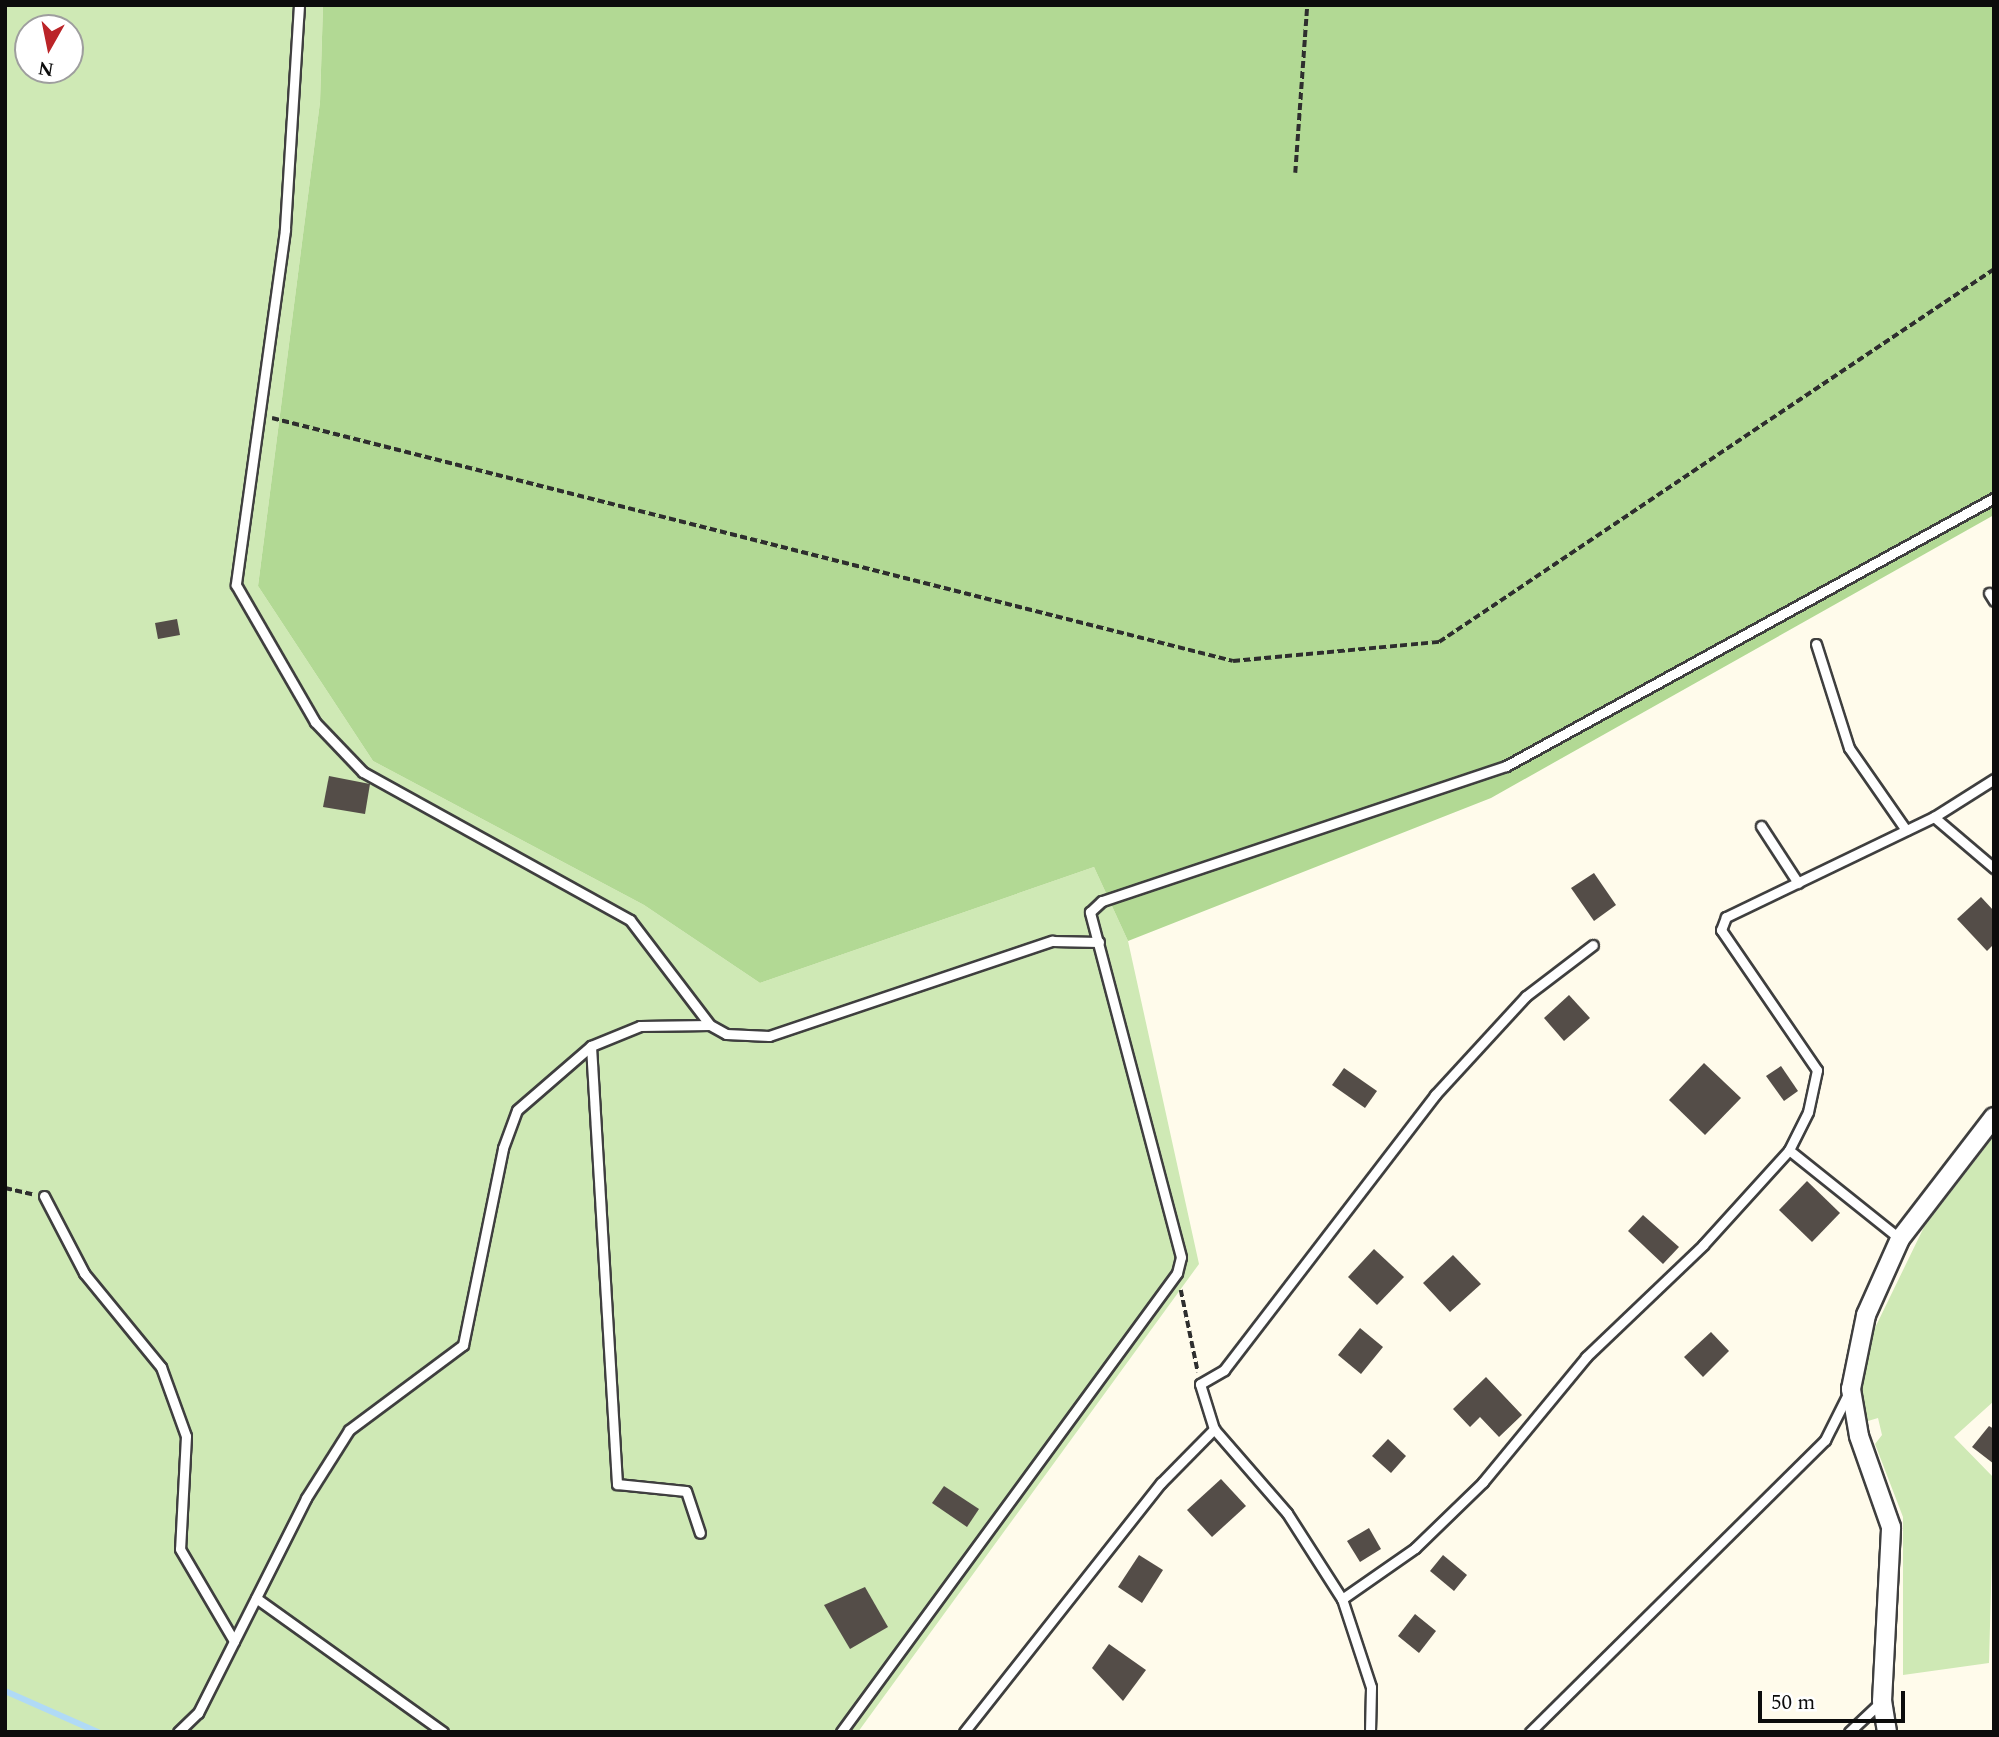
<!DOCTYPE html>
<html>
<head>
<meta charset="utf-8">
<style>
	body { margin:0 }
	#map { position:relative; width:1999px; height:1737px; overflow:hidden; background:#fffbeb; font-family:Spectral,serif }
	div>[style] { position:absolute }
	.green>* { inset:0; background:#cfe9b5 }
	.forest>* { inset:0; background:#b2d994 }
	.stream>* { height:6px; margin:-3px; padding:0 3px; transform-origin:3px; border-radius:3px; background:#b0daf6 }
	.building>* { inset:0; background:#544d48 }
	.path>* { height:3.5px; margin-top:-1.75px; transform-origin:0; background:repeating-linear-gradient(90deg,#2e2e2e 0 7px,transparent 0 10.5px) }
	.roads { filter:drop-shadow(2px 0 #3f3f3f) drop-shadow(-2px 0 #3f3f3f) drop-shadow(0 2px #3f3f3f) drop-shadow(0 -2px #3f3f3f) }
	.lane>* { height:9px; margin:-4.5px; padding:0 4.5px; transform-origin:4.5px; border-radius:4.5px; background:#fff }
	.street>* { height:18px; margin:-9px; padding:0 9px; transform-origin:9px; border-radius:9px; background:#fff }
	span { translate:-50% -50%; white-space:nowrap; text-align:center; line-height:1.15; -webkit-text-stroke:7px #fff; paint-order:stroke }
	.frame { position:absolute; inset:0; border:7px solid #0c0c0c; pointer-events:none }
	.north { position:absolute; left:14px; top:14px; width:70px; height:70px; box-sizing:border-box; background:#fff; border:2px solid #9e9e9e; border-radius:50%; rotate:189deg; font-size:19px; font-weight:700; line-height:28px; text-align:center; color:#0c0c0c }
	.north::after { content:''; display:block; margin:auto; width:24px; height:32px; background:#bb2428; clip-path:polygon(50% 0,100% 100%,50% 72%,0 100%) }
	.scale { position:absolute; left:1758px; top:1691px; width:147px; height:32px; box-sizing:border-box; border:4px solid #0c0c0c; border-top:0; padding-left:9px; font-size:21px; line-height:24px; white-space:nowrap; color:#0c0c0c; -webkit-text-stroke:5px #fff; paint-order:stroke }
</style>
</head>
<body>
<div id="map">
	<div class="green">
		<i style="clip-path:polygon(evenodd,5px 5px,323px 5px,320px 102px,258px 586px,373px 761px,644px 905px,760px 983px,1094px 867px,1128px 941px,1199px 1264px,858px 1732px,5px 1732px,5px 5px,28px 28px,70px 28px,70px 70px,28px 70px,28px 28px)"></i>
		<i style="clip-path:polygon(1994px 1136px,1994px 1401px,1954px 1437px,1994px 1478px,1989px 1663px,1903px 1675px,1903px 1517px,1875px 1444px,1882px 1435px,1878px 1418px,1868px 1421px,1859px 1389px,1872px 1334px,1924px 1227px)"></i>
	</div>
	<div class="forest">
		<i style="clip-path:polygon(323px 5px,1994px 5px,1994px 515px,1491px 798px,1128px 941px,1094px 867px,760px 983px,644px 905px,373px 761px,258px 586px,320px 102px)"></i>
	</div>
	<div class="stream">
		<i style="left:5px;top:1691px;width:102px;rotate:23.8deg"></i>
	</div>
	<div class="building">
		<i style="clip-path:polygon(177px 619px,180px 635px,158px 639px,155px 623px)"></i>
		<i style="clip-path:polygon(329px 776px,370px 784px,365px 814px,323px 807px)"></i>
		<i style="clip-path:polygon(1594px 873px,1616px 905px,1594px 921px,1571px 888px)"></i>
		<i style="clip-path:polygon(1981px 897px,1994px 911px,1994px 944px,1987px 951px,1957px 919px)"></i>
		<i style="clip-path:polygon(1569px 995px,1590px 1018px,1564px 1041px,1544px 1018px)"></i>
		<i style="clip-path:polygon(1704px 1063px,1741px 1098px,1705px 1135px,1669px 1100px)"></i>
		<i style="clip-path:polygon(1781px 1066px,1798px 1091px,1784px 1101px,1766px 1076px)"></i>
		<i style="clip-path:polygon(1344px 1068px,1377px 1091px,1365px 1108px,1332px 1085px)"></i>
		<i style="clip-path:polygon(1807px 1181px,1840px 1213px,1812px 1242px,1779px 1210px)"></i>
		<i style="clip-path:polygon(1643px 1215px,1679px 1247px,1663px 1264px,1628px 1231px)"></i>
		<i style="clip-path:polygon(1374px 1249px,1404px 1277px,1377px 1305px,1348px 1277px)"></i>
		<i style="clip-path:polygon(1453px 1255px,1481px 1284px,1450px 1312px,1423px 1283px)"></i>
		<i style="clip-path:polygon(1360px 1328px,1383px 1347px,1361px 1374px,1338px 1355px)"></i>
		<i style="clip-path:polygon(1711px 1332px,1729px 1351px,1703px 1377px,1684px 1357px)"></i>
		<i style="clip-path:polygon(1486px 1377px,1522px 1415px,1499px 1437px,1480px 1417px,1470px 1427px,1453px 1409px)"></i>
		<i style="clip-path:polygon(1989px 1426px,1994px 1429px,1994px 1464px,1972px 1447px)"></i>
		<i style="clip-path:polygon(1388px 1439px,1406px 1456px,1391px 1473px,1372px 1456px)"></i>
		<i style="clip-path:polygon(1221px 1479px,1246px 1506px,1212px 1537px,1187px 1510px)"></i>
		<i style="clip-path:polygon(944px 1486px,979px 1509px,967px 1527px,932px 1503px)"></i>
		<i style="clip-path:polygon(1369px 1528px,1381px 1549px,1360px 1562px,1347px 1541px)"></i>
		<i style="clip-path:polygon(1139px 1555px,1163px 1570px,1142px 1603px,1118px 1587px)"></i>
		<i style="clip-path:polygon(1443px 1555px,1467px 1575px,1454px 1591px,1430px 1571px)"></i>
		<i style="clip-path:polygon(865px 1587px,888px 1627px,850px 1649px,824px 1605px)"></i>
		<i style="clip-path:polygon(1415px 1614px,1436px 1631px,1419px 1653px,1398px 1636px)"></i>
		<i style="clip-path:polygon(1109px 1644px,1146px 1670px,1123px 1701px,1092px 1668px)"></i>
	</div>
	<div class="path">
		<i style="left:1295px;top:173px;width:168px;rotate:-85.9deg"></i>
		<i style="left:272px;top:418px;width:991px;rotate:14.19deg"></i>
		<i style="left:1233px;top:661px;width:207px;rotate:-5.3deg"></i>
		<i style="left:1439px;top:642px;width:669px;rotate:-33.9deg"></i>
		<i style="left:5px;top:1188px;width:28px;rotate:13deg"></i>
		<i style="left:1181px;top:1290px;width:84px;rotate:78.3deg"></i>
	</div>
	<div class="roads">
		<div class="lane">
			<i style="left:299px;top:5px;width:225px;rotate:93.6deg"></i>
			<i style="left:285px;top:230px;width:358px;rotate:97.9deg"></i>
			<i style="left:236px;top:585px;width:158px;rotate:60deg"></i>
			<i style="left:315px;top:722px;width:69px;rotate:46.2deg"></i>
			<i style="left:363px;top:772px;width:305px;rotate:29deg"></i>
			<i style="left:630px;top:920px;width:132px;rotate:52.7deg"></i>
			<i style="left:710px;top:1025px;width:18px;rotate:29deg"></i>
			<i style="left:726px;top:1034px;width:43px;rotate:2.7deg"></i>
			<i style="left:769px;top:1036px;width:299px;rotate:-18.6deg"></i>
			<i style="left:1052px;top:941px;width:47px;rotate:1.2deg"></i>
			<i style="left:1989px;top:593px;width:9px;rotate:58deg"></i>
			<i style="left:1816px;top:644px;width:109px;rotate:72.4deg"></i>
			<i style="left:1849px;top:748px;width:100px;rotate:55.2deg"></i>
			<i style="left:1934px;top:817px;width:79px;rotate:40.4deg"></i>
			<i style="left:1761px;top:826px;width:68px;rotate:57deg"></i>
			<i style="left:591px;top:1046px;width:439px;rotate:86.6deg"></i>
			<i style="left:617px;top:1484px;width:69px;rotate:5.8deg"></i>
			<i style="left:686px;top:1491px;width:44px;rotate:71.6deg"></i>
			<i style="left:1789px;top:1150px;width:142px;rotate:38.7deg"></i>
			<i style="left:44px;top:1196px;width:87px;rotate:62.5deg"></i>
			<i style="left:84px;top:1273px;width:122px;rotate:50.7deg"></i>
			<i style="left:161px;top:1367px;width:73px;rotate:70.1deg"></i>
			<i style="left:186px;top:1436px;width:113px;rotate:93deg"></i>
			<i style="left:180px;top:1549px;width:107px;rotate:59.6deg"></i>
			<i style="left:256px;top:1598px;width:230px;rotate:35.6deg"></i>
			<i style="left:1342px;top:1599px;width:89px;rotate:-34.9deg"></i>
			<i style="left:1415px;top:1548px;width:95px;rotate:-44.1deg"></i>
			<i style="left:1483px;top:1482px;width:162px;rotate:-50.5deg"></i>
			<i style="left:1586px;top:1357px;width:162px;rotate:-43.7deg"></i>
			<i style="left:1703px;top:1245px;width:128px;rotate:-47.8deg"></i>
			<i style="left:1789px;top:1150px;width:42px;rotate:-63.4deg"></i>
			<i style="left:1808px;top:1112px;width:43px;rotate:-77.9deg"></i>
			<i style="left:1817px;top:1070px;width:170px;rotate:-124.4deg"></i>
			<i style="left:1721px;top:930px;width:14px;rotate:-69deg"></i>
			<i style="left:1726px;top:917px;width:231px;rotate:-25.7deg"></i>
			<i style="left:1934px;top:817px;width:71px;rotate:-32.3deg"></i>
			<i style="left:178px;top:1732px;width:28px;rotate:-44deg"></i>
			<i style="left:198px;top:1713px;width:241px;rotate:-63.3deg"></i>
			<i style="left:306px;top:1498px;width:80px;rotate:-57.7deg"></i>
			<i style="left:349px;top:1430px;width:142px;rotate:-36.7deg"></i>
			<i style="left:463px;top:1345px;width:201px;rotate:-78.5deg"></i>
			<i style="left:503px;top:1148px;width:40px;rotate:-69.8deg"></i>
			<i style="left:517px;top:1110px;width:98px;rotate:-40.9deg"></i>
			<i style="left:591px;top:1046px;width:53px;rotate:-22.2deg"></i>
			<i style="left:640px;top:1026px;width:70px;rotate:-0.8deg"></i>
			<i style="left:841px;top:1732px;width:569px;rotate:-53.79deg"></i>
			<i style="left:1177px;top:1273px;width:16px;rotate:-76deg"></i>
			<i style="left:1181px;top:1257px;width:357px;rotate:-104.8deg"></i>
			<i style="left:1090px;top:912px;width:16px;rotate:-43deg"></i>
			<i style="left:1102px;top:901px;width:426px;rotate:-18.5deg"></i>
			<i style="left:1506px;top:766px;width:557px;rotate:-28.77deg"></i>
			<i style="left:964px;top:1732px;width:318px;rotate:-51.7deg"></i>
			<i style="left:1161px;top:1483px;width:76px;rotate:-45.5deg"></i>
			<i style="left:1370px;top:1732px;width:45px;rotate:-88.7deg"></i>
			<i style="left:1371px;top:1687px;width:93px;rotate:-108.2deg"></i>
			<i style="left:1342px;top:1599px;width:102px;rotate:-122.6deg"></i>
			<i style="left:1287px;top:1513px;width:111px;rotate:-131deg"></i>
			<i style="left:1214px;top:1429px;width:47px;rotate:-107.3deg"></i>
			<i style="left:1200px;top:1384px;width:28px;rotate:-30deg"></i>
			<i style="left:1224px;top:1370px;width:347px;rotate:-52.5deg"></i>
			<i style="left:1435px;top:1095px;width:134px;rotate:-47.4deg"></i>
			<i style="left:1526px;top:996px;width:84px;rotate:-37.3deg"></i>
			<i style="left:1530px;top:1732px;width:415px;rotate:-44.7deg"></i>
			<i style="left:1825px;top:1440px;width:51px;rotate:-63.4deg"></i>
			<i style="left:1849px;top:1732px;width:44px;rotate:-43.2deg"></i>
		</div>
		<div class="street">
			<i style="left:1887px;top:1732px;width:31px;rotate:-99deg"></i>
			<i style="left:1882px;top:1701px;width:174px;rotate:-87deg"></i>
			<i style="left:1891px;top:1527px;width:96px;rotate:-109.4deg"></i>
			<i style="left:1859px;top:1436px;width:48px;rotate:-99.7deg"></i>
			<i style="left:1851px;top:1389px;width:76px;rotate:-78.5deg"></i>
			<i style="left:1866px;top:1315px;width:83px;rotate:-65.9deg"></i>
			<i style="left:1900px;top:1239px;width:154px;rotate:-52.4deg"></i>
		</div>
	</div>
	<div class="frame"></div>
	<div class="north">N</div>
	<div class="scale">50 m</div>
</div>
</body>
</html>
